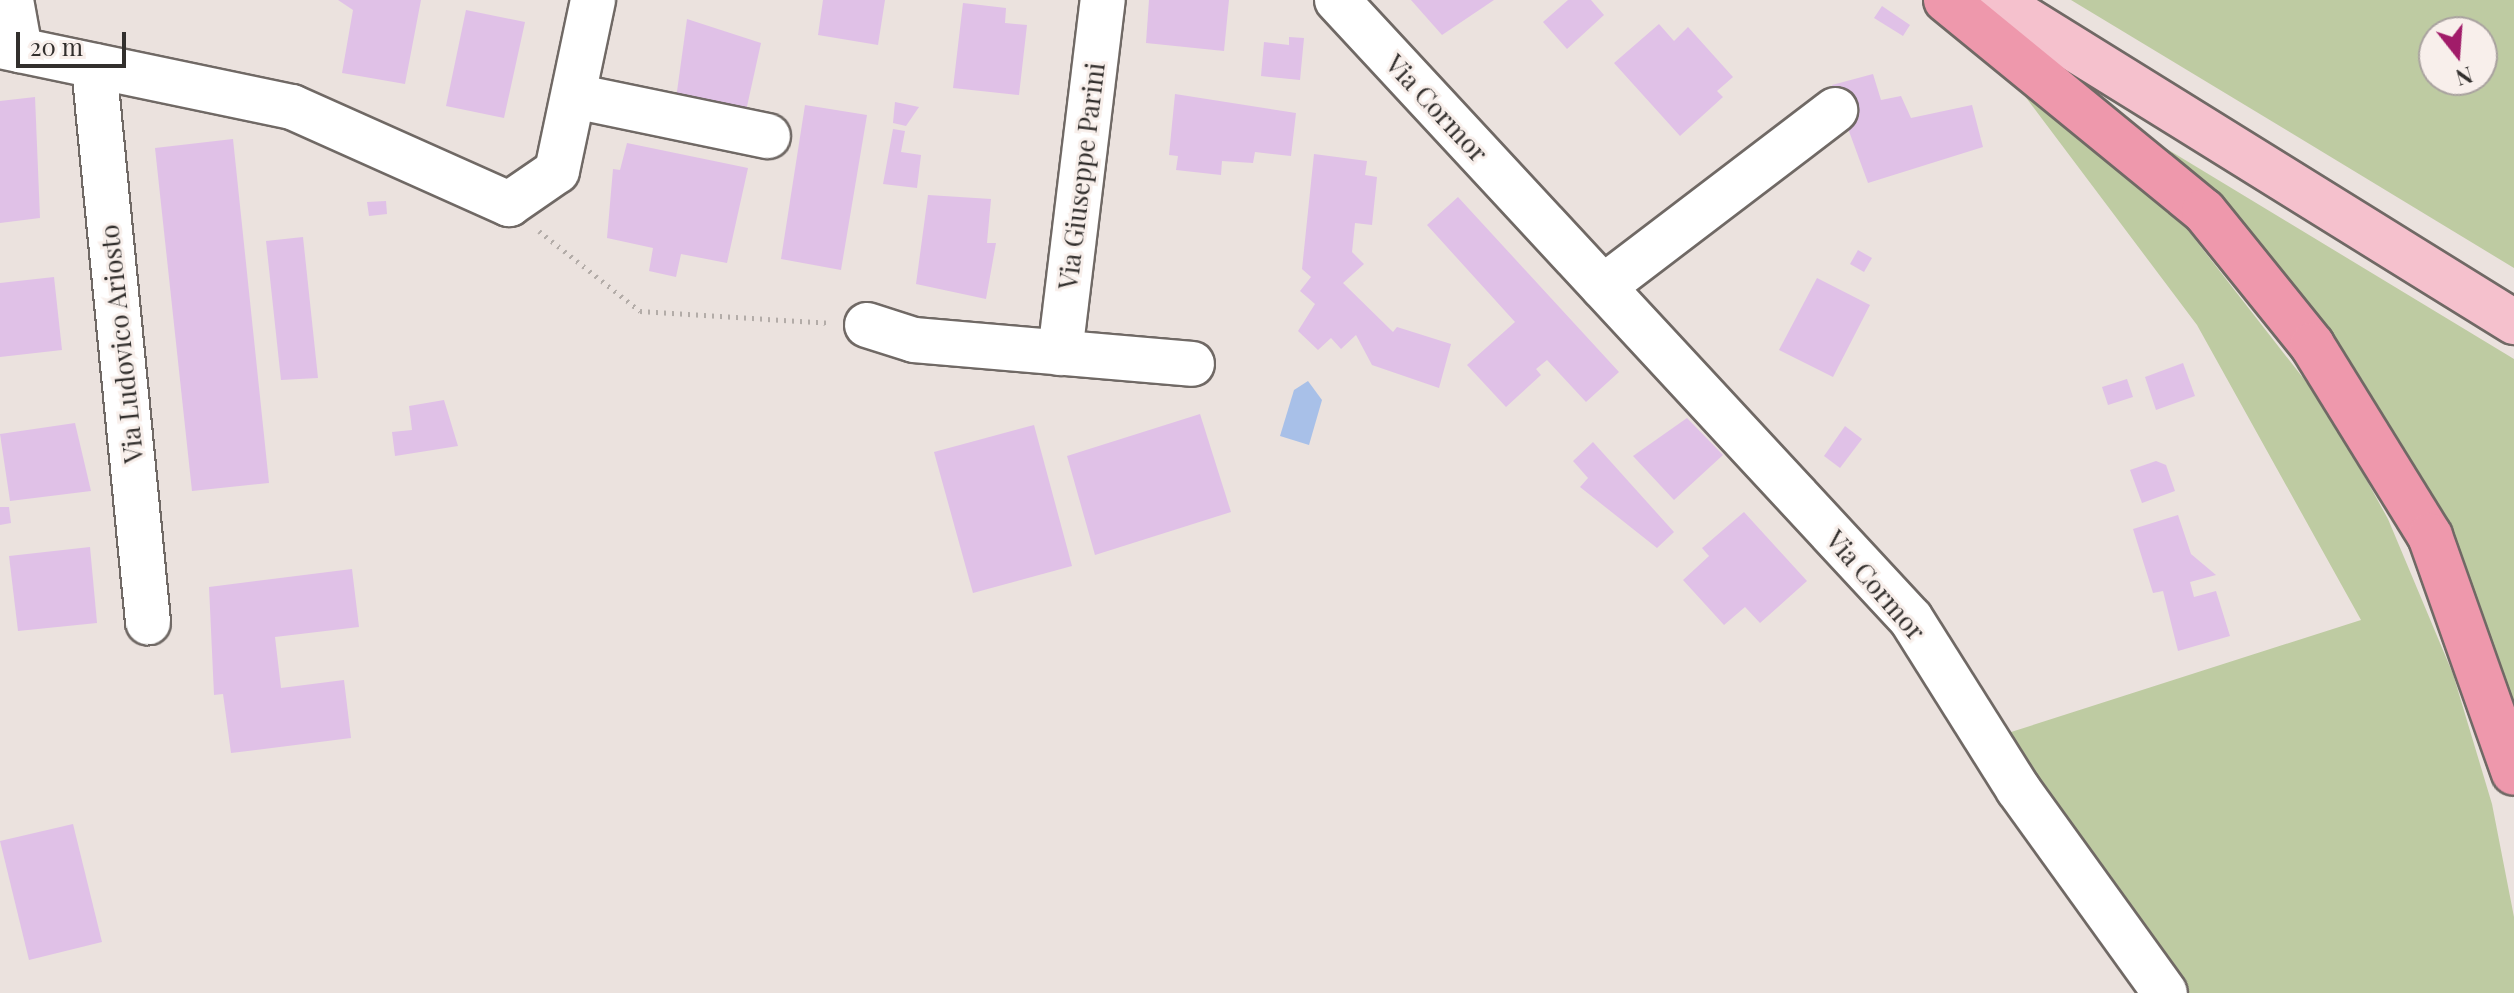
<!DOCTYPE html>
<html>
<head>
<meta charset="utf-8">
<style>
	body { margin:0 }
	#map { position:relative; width:2514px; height:993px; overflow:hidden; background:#ebe2de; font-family:"Playfair Display",serif }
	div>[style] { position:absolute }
	.green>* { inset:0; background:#becba2 }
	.water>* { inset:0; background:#a8c0e8 }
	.building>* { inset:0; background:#e0c1e7 }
	.path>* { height:5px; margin-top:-2.5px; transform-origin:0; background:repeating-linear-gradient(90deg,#b3aca8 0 2px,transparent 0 8px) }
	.roads { filter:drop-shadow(2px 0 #706965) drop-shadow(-2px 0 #706965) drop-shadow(0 2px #706965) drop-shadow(0 -2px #706965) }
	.minor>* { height:44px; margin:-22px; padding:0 22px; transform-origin:22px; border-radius:22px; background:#fff }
	.major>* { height:44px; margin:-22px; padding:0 22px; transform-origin:22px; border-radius:22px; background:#f5c1cd }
	.highway>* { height:44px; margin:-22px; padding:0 22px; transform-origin:22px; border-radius:22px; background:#ee98ac }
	span { translate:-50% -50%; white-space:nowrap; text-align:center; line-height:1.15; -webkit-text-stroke:6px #f8efeb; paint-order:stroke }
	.street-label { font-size:26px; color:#322f2d }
	.north { position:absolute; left:2418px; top:16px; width:80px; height:80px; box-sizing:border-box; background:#f8efeb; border:2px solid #a9a29f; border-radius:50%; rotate:163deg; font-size:22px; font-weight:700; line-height:32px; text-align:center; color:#322f2d }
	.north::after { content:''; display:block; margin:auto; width:28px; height:36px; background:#a11c69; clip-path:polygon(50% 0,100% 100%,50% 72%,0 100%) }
	.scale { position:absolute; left:16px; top:32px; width:110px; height:36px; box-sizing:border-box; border:4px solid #322f2d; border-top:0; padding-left:10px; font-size:24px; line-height:28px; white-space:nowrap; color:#322f2d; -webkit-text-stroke:6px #f8efeb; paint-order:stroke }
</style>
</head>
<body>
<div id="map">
	<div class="green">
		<i style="clip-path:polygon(evenodd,2071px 0,2514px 0,2514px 268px,2288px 131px,2071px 0,2434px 32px,2482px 32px,2482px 80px,2434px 80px,2434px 32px)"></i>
		<i style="clip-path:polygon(2006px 71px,2187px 229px,2328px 410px,2388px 519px,2453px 674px,2492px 804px,2514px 917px,2514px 993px,2184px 993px,2068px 840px,2008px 733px,2361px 620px,2197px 325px)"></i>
		<i style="clip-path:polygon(2162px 146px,2514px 359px,2514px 709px,2450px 540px,2229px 214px)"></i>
	</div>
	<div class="water">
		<i style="clip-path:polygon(1308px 381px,1322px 400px,1309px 445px,1280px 436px,1294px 390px)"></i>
	</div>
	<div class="building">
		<i style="clip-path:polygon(338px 0,421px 0,405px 84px,342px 73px,353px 10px)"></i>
		<i style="clip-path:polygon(823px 0,885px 0,878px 45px,818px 35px)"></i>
		<i style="clip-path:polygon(1149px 0,1229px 0,1224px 51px,1146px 43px)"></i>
		<i style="clip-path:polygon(1411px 0,1494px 0,1442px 35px)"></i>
		<i style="clip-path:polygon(1568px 0,1591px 0,1604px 15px,1567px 49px,1543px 22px)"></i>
		<i style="clip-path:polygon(963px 3px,1006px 8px,1005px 23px,1027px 25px,1019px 95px,953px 88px)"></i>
		<i style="clip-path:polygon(1882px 6px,1910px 25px,1903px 36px,1874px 18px)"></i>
		<i style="clip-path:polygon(466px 10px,525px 22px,504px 118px,446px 106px)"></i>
		<i style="clip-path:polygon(687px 19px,761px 43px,744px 120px,675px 106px)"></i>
		<i style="clip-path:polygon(1659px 24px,1674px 41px,1688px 27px,1733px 77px,1717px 91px,1723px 97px,1680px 136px,1614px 63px)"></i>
		<i style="clip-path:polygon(1289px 37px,1304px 38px,1300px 80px,1261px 76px,1264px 42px,1289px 45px)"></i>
		<i style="clip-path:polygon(1873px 74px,1881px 100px,1901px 96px,1911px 118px,1972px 105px,1983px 147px,1868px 183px,1832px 85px)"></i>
		<i style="clip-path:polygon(1175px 94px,1296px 113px,1291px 156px,1255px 152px,1253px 163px,1222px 161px,1221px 175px,1176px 170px,1178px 156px,1169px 155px)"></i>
		<i style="clip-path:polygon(35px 97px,40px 218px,0 223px,0 101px)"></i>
		<i style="clip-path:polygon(895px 102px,919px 107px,906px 126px,893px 123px)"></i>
		<i style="clip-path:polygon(805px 105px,867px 115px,841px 270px,781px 259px)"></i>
		<i style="clip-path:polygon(893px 129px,905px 131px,901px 152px,921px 155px,917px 188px,883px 184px)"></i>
		<i style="clip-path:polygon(233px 139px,269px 483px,192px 491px,155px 148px)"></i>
		<i style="clip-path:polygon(627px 143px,748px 168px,727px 263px,681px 254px,676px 277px,649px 271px,653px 248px,607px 238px,613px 169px,620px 170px)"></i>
		<i style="clip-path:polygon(1314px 154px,1367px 161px,1365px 175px,1377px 177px,1372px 225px,1355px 223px,1352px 252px,1364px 264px,1343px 283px,1393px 332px,1397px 327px,1451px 344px,1439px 388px,1372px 365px,1356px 335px,1341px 349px,1331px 338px,1318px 350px,1298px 331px,1315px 304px,1300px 291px,1311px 277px,1302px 269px)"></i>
		<i style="clip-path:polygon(928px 195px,991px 199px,987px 243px,996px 243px,986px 299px,916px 284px)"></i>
		<i style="clip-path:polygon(1458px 197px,1619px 372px,1586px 402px,1547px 360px,1536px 369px,1541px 375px,1506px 407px,1467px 365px,1515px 322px,1427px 225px)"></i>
		<i style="clip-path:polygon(386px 201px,387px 214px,369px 216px,367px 202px)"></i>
		<i style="clip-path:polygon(303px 237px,318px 378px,281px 380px,266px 241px)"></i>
		<i style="clip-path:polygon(1858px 250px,1872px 258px,1864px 272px,1850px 264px)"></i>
		<i style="clip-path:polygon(54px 277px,62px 350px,0 357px,0 283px)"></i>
		<i style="clip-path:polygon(1817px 278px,1870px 305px,1833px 377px,1779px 350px)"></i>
		<i style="clip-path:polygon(2183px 363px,2195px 396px,2156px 410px,2145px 377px)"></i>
		<i style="clip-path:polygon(2127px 379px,2133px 397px,2108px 405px,2102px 387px)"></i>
		<i style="clip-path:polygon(444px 400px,458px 446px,395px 456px,392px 432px,412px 430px,409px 406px)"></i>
		<i style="clip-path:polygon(1200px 414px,1231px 512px,1095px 555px,1067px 456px)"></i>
		<i style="clip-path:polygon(1687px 418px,1723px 455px,1674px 500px,1633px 456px)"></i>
		<i style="clip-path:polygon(75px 423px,91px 491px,10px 501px,0 434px)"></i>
		<i style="clip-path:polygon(1034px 425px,1072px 566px,973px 593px,934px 452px)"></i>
		<i style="clip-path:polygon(1845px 426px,1862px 439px,1840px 468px,1824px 456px)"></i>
		<i style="clip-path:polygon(1593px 442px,1674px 532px,1657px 548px,1580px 487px,1588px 478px,1573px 461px)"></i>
		<i style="clip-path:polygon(2156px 461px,2166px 465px,2175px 491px,2142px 503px,2130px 470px)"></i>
		<i style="clip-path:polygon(0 507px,9px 507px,11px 523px,0 525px)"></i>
		<i style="clip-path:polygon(1744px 512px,1807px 581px,1760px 623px,1745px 607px,1724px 625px,1683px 580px,1709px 556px,1702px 548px)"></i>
		<i style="clip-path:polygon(2178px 515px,2191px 554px,2216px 575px,2190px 582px,2194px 597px,2216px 591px,2230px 636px,2178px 651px,2163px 591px,2153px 593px,2133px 529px)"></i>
		<i style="clip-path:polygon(90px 547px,97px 623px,18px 631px,9px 556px)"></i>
		<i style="clip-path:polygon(352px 569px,359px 627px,275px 637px,281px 688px,344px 680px,351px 738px,231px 753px,223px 694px,214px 695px,209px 587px)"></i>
		<i style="clip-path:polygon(73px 824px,102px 942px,29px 960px,0 841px)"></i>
	</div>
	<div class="path">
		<i style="left:539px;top:231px;width:129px;rotate:38.4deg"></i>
		<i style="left:640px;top:311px;width:189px;rotate:3.6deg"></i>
	</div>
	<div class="roads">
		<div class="minor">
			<i style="left:11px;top:0;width:51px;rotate:79.8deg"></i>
			<i style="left:1337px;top:0;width:844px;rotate:47.16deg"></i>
			<i style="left:1911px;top:619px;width:201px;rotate:57.8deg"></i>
			<i style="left:2018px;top:789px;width:251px;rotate:54.2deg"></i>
			<i style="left:0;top:46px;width:298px;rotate:11.8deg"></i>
			<i style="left:292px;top:107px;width:238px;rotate:24.1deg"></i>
			<i style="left:509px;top:204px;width:58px;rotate:-34.5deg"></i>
			<i style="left:557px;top:171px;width:175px;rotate:-78.1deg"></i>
			<i style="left:94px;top:66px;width:559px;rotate:84.45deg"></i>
			<i style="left:574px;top:96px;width:198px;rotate:11.7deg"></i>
			<i style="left:1603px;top:287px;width:292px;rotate:-37.3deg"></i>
			<i style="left:867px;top:325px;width:49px;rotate:17.7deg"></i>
			<i style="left:914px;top:340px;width:279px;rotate:4.9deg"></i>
			<i style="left:1060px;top:353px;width:356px;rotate:-83.1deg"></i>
		</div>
		<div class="major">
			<i style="left:1995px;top:0;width:611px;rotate:31.82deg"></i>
		</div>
		<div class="highway">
			<i style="left:1946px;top:0;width:333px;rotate:39.3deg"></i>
			<i style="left:2204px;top:211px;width:172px;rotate:51.1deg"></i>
			<i style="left:2312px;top:345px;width:225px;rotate:58.3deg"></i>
			<i style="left:2430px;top:536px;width:251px;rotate:70.5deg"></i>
		</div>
	</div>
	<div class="street-label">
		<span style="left:1437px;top:108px;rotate:47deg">Via Cormor</span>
		<span style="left:1081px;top:176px;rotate:-83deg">Via Giuseppe Parini</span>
		<span style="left:121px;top:344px;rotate:-96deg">Via Ludovico Ariosto</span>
		<span style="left:1876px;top:585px;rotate:49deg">Via Cormor</span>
	</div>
	<div class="north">N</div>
	<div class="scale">20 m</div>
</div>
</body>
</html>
